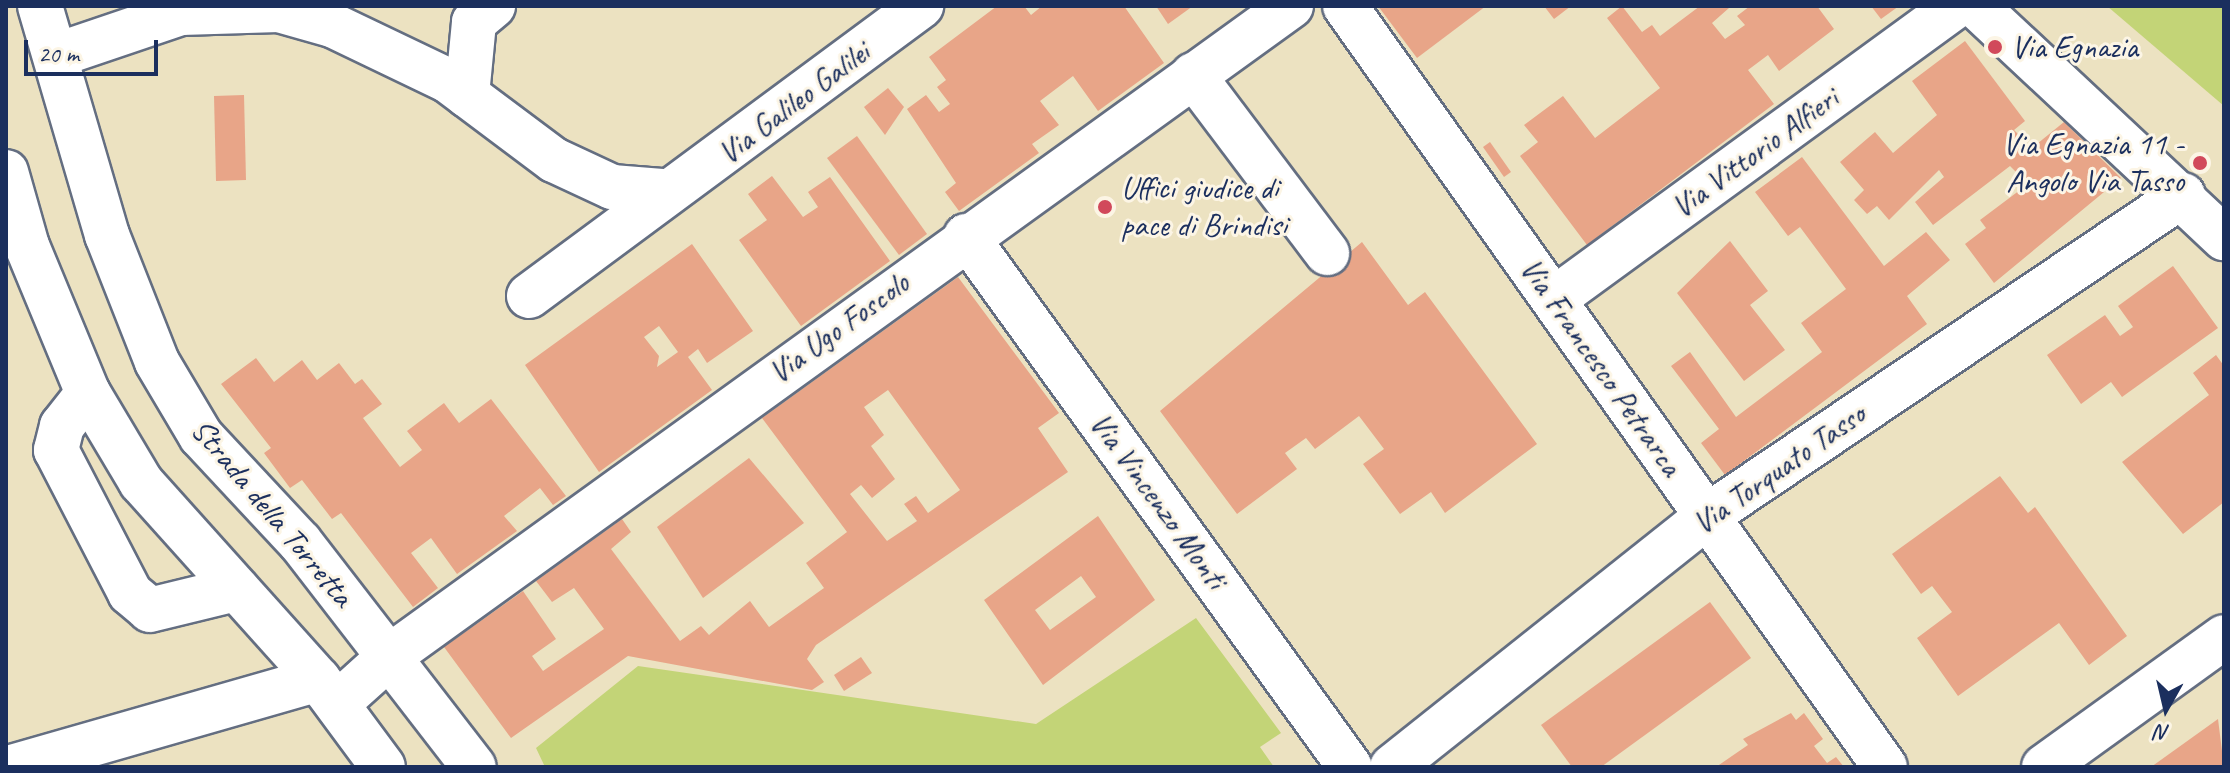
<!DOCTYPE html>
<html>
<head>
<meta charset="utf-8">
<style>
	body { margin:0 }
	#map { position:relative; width:2230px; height:773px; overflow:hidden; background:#ece2c1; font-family:Caveat,sans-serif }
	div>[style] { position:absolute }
	.green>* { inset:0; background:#c3d477 }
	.building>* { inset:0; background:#e8a588 }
	.roads { filter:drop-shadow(2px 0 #646e81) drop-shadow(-2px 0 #646e81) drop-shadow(0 2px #646e81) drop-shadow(0 -2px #646e81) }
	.minor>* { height:44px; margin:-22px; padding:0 22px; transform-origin:22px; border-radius:22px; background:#fff }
	.dots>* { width:22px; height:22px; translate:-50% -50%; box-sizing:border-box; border:4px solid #fcf5e5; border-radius:50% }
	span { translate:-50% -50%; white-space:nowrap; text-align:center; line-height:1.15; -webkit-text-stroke:6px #fcf5e5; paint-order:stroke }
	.poi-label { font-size:32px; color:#1b2f5e }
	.left { translate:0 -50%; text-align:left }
	.right { translate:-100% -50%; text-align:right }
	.street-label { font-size:32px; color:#1b2f5e }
	.frame { position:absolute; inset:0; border:8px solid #1b2f5e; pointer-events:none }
	.north { position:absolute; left:2126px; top:669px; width:80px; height:80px; -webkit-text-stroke:6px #fcf5e5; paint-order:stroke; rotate:188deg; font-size:22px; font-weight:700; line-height:32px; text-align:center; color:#1b2f5e }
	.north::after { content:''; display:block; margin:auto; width:28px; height:36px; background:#1b2f5e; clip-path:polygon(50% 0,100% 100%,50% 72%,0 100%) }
	.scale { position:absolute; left:24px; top:40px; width:134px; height:36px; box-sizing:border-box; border:4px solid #1b2f5e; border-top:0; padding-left:10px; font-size:24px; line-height:28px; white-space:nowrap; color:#1b2f5e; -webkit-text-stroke:6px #fcf5e5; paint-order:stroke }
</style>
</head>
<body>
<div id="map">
	<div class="green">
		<i style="clip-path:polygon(2107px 6px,2224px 6px,2224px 106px)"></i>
		<i style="clip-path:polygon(1196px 618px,1281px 733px,1260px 747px,1274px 767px,545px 767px,536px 748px,638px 666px,1036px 724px)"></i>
	</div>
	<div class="building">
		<i style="clip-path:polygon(997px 6px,1024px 6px,1031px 15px,1042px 6px,1124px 6px,1164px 63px,1098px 111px,1073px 76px,1040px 101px,1059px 125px,1032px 144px,1039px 153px,959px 211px,945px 192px,956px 183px,907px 109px,926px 95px,939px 112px,950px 104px,937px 87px,946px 80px,929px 57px)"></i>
		<i style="clip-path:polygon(1156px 6px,1193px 6px,1168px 24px)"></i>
		<i style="clip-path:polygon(1378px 6px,1486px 6px,1417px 58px)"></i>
		<i style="clip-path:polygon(1544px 6px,1571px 6px,1554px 19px)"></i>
		<i style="clip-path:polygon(1622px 6px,1642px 32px,1652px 25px,1660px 36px,1700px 6px,1729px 8px,1712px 23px,1725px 39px,1745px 25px,1737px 16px,1750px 6px,1817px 6px,1834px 29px,1779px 71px,1768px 55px,1748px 70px,1774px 104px,1587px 245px,1520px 156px,1538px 142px,1524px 125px,1563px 96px,1595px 138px,1660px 88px,1607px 18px)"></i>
		<i style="clip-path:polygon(1871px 6px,1899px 6px,1881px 19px)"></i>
		<i style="clip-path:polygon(1965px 41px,2025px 121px,2014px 130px,2032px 148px,2064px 122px,2121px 178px,1994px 283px,1965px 244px,1986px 228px,1980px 220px,2028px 184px,2010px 166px,1933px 225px,1915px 202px,1944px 177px,1939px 170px,1889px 220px,1877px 206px,1867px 214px,1854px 200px,1864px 190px,1840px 162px,1875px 132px,1893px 153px,1937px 115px,1912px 81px)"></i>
		<i style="clip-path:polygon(888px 88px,904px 107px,885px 135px,864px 107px)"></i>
		<i style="clip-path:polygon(244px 95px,246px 180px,216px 181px,214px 96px)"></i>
		<i style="clip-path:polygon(857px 136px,927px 234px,899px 255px,827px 158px)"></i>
		<i style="clip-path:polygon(1490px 142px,1511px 172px,1504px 177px,1483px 147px)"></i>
		<i style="clip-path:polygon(1802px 157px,1884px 266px,1926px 232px,1950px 260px,1907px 296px,1927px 324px,1725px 475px,1701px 443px,1719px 429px,1671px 366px,1690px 352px,1736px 417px,1822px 352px,1801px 323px,1846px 289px,1800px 227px,1788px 236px,1755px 192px)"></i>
		<i style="clip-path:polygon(772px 176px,803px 217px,818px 207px,808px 192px,830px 177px,890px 261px,801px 326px,739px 240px,767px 220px,748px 194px)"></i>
		<i style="clip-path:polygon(1730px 241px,1768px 291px,1750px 305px,1785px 350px,1744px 381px,1677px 293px)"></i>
		<i style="clip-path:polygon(1362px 242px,1408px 305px,1425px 292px,1537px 444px,1445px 513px,1431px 492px,1400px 514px,1363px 464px,1384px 449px,1359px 416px,1315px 449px,1306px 438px,1285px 453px,1297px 469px,1237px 514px,1160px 411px)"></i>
		<i style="clip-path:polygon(evenodd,692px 244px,753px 331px,707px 363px,698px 349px,688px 357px,712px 390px,599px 472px,525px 365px,692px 244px,659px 326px,678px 352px,657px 367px,659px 356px,644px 337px,659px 326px)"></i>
		<i style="clip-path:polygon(2173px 266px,2218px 328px,2122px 397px,2111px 382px,2081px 404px,2047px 355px,2105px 315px,2120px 336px,2133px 327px,2118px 306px)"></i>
		<i style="clip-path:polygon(evenodd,958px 277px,1059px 413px,1038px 428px,1068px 472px,816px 645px,807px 659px,824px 682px,812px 690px,628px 656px,511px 738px,444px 647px,523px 591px,556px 639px,532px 656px,543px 671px,604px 629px,574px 588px,552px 602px,536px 581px,622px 519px,631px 532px,611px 549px,680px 641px,701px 626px,709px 635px,750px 601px,769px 627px,824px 588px,806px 563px,847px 532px,762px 418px,958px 277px,888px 390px,960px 490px,928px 513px,916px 496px,904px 504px,917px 521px,887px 541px,850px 494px,861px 485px,872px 498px,895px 479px,871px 446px,884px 435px,864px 407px,888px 390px)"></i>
		<i style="clip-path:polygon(2216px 355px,2224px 366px,2224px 502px,2183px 534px,2122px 462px,2209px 395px,2193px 373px)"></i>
		<i style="clip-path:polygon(256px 358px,274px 382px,302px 360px,317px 380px,339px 363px,355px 384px,362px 379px,382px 404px,363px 418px,400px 467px,422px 450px,407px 431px,444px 403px,459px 423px,491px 399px,566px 496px,553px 505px,540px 488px,504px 516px,517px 531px,457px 574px,431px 538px,411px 553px,438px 588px,413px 607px,341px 513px,332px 519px,302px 480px,290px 488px,264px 453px,271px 448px,221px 384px)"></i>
		<i style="clip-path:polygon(749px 458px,804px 523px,703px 598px,657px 527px)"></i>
		<i style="clip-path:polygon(2000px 476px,2028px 513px,2035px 507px,2127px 636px,2089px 665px,2059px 623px,1958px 696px,1917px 638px,1952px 612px,1932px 586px,1921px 594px,1892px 554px)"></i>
		<i style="clip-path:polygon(evenodd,1098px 516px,1155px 600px,1043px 685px,984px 600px,1098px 516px,1081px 576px,1096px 597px,1050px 630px,1035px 610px,1081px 576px)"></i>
		<i style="clip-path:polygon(1710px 602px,1751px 658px,1601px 767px,1572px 767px,1541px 725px)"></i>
		<i style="clip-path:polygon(861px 657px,872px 673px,844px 691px,834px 675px)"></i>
		<i style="clip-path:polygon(1791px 713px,1796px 720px,1804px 713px,1823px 739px,1814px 746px,1827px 763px,1836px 757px,1844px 767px,1716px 767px,1748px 745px,1743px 739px)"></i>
		<i style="clip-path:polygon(2218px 719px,2224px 767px,2151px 767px)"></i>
	</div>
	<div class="roads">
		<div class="minor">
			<i style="left:40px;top:6px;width:239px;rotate:73.7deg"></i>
			<i style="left:107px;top:235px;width:136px;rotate:68.5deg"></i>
			<i style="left:157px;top:362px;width:86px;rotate:59.3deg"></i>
			<i style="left:201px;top:436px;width:145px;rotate:47deg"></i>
			<i style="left:300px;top:542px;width:284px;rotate:52.3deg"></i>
			<i style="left:1345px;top:6px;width:933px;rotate:54.64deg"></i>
			<i style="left:1976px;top:6px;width:340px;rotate:43.1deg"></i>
			<i style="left:57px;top:55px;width:131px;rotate:-18.7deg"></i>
			<i style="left:181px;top:13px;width:98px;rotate:-1.8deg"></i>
			<i style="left:279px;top:10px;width:55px;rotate:15.8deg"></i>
			<i style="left:332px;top:25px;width:127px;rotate:25.6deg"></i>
			<i style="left:447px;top:80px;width:134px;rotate:36.8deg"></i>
			<i style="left:554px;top:160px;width:64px;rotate:25deg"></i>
			<i style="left:612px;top:187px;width:50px;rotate:4.6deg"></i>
			<i style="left:1193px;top:75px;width:223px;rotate:53deg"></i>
			<i style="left:467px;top:95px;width:73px;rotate:-84.5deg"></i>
			<i style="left:474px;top:22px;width:25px;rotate:-40deg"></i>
			<i style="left:6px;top:172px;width:77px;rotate:74.2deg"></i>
			<i style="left:27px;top:246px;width:159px;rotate:67.5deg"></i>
			<i style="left:88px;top:393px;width:104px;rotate:59.2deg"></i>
			<i style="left:141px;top:482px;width:265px;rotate:48.1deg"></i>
			<i style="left:318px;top:679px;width:109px;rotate:53.5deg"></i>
			<i style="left:966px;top:236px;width:655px;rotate:54.13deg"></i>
			<i style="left:529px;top:296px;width:488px;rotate:-36.5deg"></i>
			<i style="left:1554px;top:299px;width:497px;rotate:-36.1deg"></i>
			<i style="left:88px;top:393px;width:42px;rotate:128.2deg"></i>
			<i style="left:62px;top:426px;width:25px;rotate:104deg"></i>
			<i style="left:56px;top:450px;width:161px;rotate:62.6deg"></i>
			<i style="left:130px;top:593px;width:26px;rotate:40deg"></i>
			<i style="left:150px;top:610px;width:89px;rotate:-13.7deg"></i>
			<i style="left:338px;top:703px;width:70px;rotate:-42.1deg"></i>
			<i style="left:390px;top:656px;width:1111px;rotate:-35.81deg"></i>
			<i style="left:12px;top:767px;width:318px;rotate:-16deg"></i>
			<i style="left:1392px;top:767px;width:403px;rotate:-38.5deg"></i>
			<i style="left:1707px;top:516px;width:574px;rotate:-33.99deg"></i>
			<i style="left:2044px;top:767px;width:222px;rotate:-35.8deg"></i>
		</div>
	</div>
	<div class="dots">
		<i style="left:1995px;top:47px;background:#d1495b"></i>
		<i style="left:2200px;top:163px;background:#d1495b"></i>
		<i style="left:1105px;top:207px;background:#d1495b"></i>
	</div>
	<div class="poi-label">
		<span class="left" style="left:2011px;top:47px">Via Egnazia</span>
		<span class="right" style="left:2184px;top:163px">Via Egnazia 11 -<br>Angolo Via Tasso</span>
		<span class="left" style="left:1121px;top:207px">Uffici giudice di<br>pace di Brindisi</span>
	</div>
	<div class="street-label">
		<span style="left:794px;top:103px;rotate:-37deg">Via Galileo Galilei</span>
		<span style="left:1755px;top:153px;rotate:-36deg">Via Vittorio Alfieri</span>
		<span style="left:839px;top:328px;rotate:-36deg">Via Ugo Foscolo</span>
		<span style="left:1601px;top:367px;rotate:55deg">Via Francesco Petrarca</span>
		<span style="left:1779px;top:469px;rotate:-35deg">Via Torquato Tasso</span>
		<span style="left:1158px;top:501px;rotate:54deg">Via Vincenzo Monti</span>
		<span style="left:272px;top:513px;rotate:50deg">Strada della Torretta</span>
	</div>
	<div class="frame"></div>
	<div class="north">N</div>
	<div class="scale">20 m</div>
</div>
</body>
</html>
